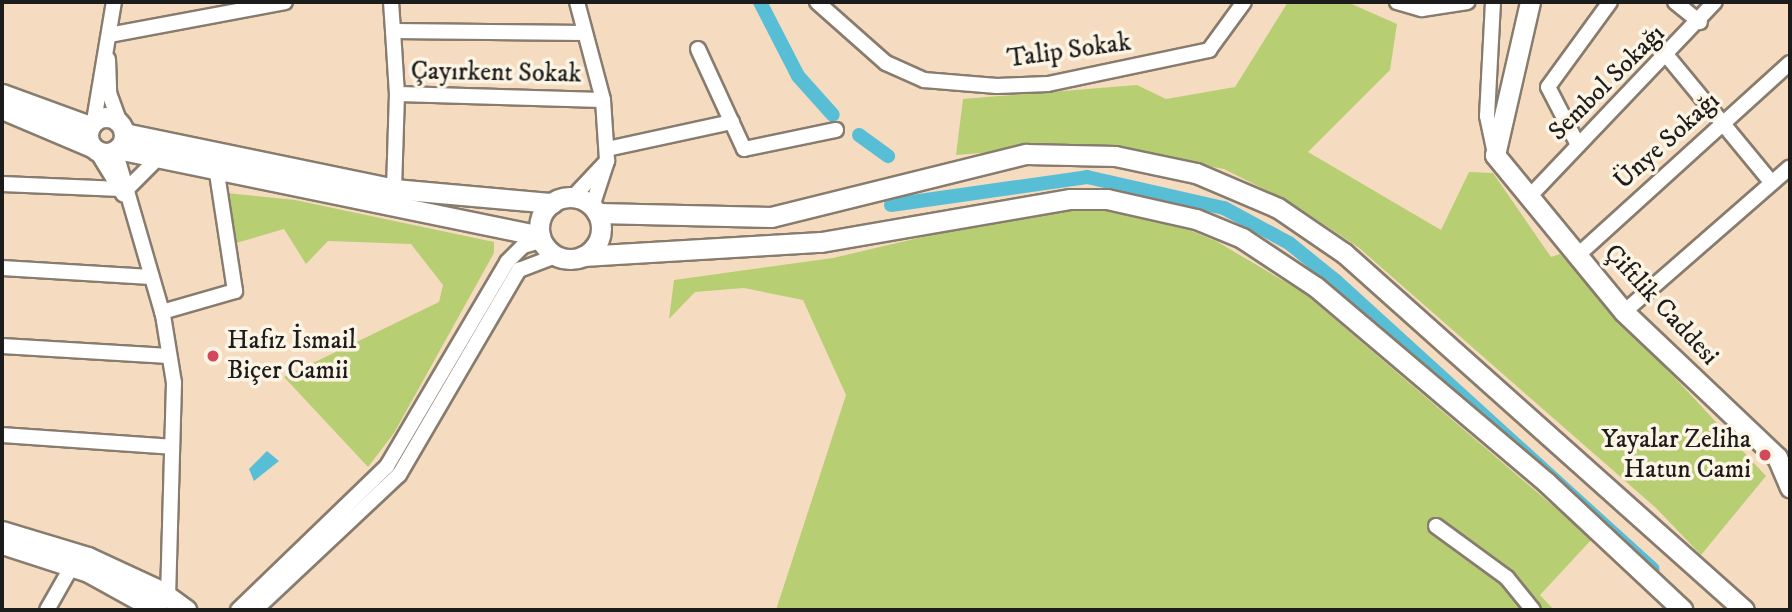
<!DOCTYPE html>
<html>
<head>
<meta charset="utf-8">
<style>
	body { margin:0 }
	#map { position:relative; width:1792px; height:612px; overflow:hidden; background:#f5dcc0; font-family:"IM FELL DW Pica",serif }
	div>[style] { position:absolute }
	.green>* { inset:0; background:#b8ce73 }
	.water>* { inset:0; background:#58bed6 }
	.canal>* { height:14px; margin:-7px; padding:0 7px; transform-origin:7px; border-radius:7px; background:#58bed6 }
	.roads { filter:drop-shadow(2px 0 #887c6e) drop-shadow(-2px 0 #887c6e) drop-shadow(0 2px #887c6e) drop-shadow(0 -2px #887c6e) }
	.street>* { height:14px; margin:-7px; padding:0 7px; transform-origin:7px; border-radius:7px; background:#fff }
	.secondary>* { height:19px; margin:-9.5px; padding:0 9.5px; transform-origin:9.5px; border-radius:9.5px; background:#fff }
	.secondary>.ring { margin:-9.5px; padding:0; box-sizing:content-box; background:none; border:19px solid #fff; border-radius:50% }
	.dots>* { width:19px; height:19px; translate:-50% -50%; box-sizing:border-box; border:4px solid #fcf5e5; border-radius:50% }
	span { translate:-50% -50%; white-space:nowrap; text-align:center; line-height:1.15; -webkit-text-stroke:7px #fcf5e5; paint-order:stroke }
	.street-label { font-size:26px; color:#1c1c1c }
	.poi-label { font-size:26px; color:#1c1c1c }
	.left { translate:0 -50%; text-align:left }
	.right { translate:-100% -50%; text-align:right }
	.frame { position:absolute; inset:0; border:4px solid #1c1c1c; pointer-events:none }
</style>
</head>
<body>
<div id="map">
	<div class="green">
		<i style="clip-path:polygon(1288px 2px,1347px 2px,1397px 24px,1390px 70px,1308px 152px,1441px 230px,1469px 172px,1493px 173px,1551px 257px,1560px 254px,1766px 476px,1701px 555px,1656px 508px,1358px 247px,1293px 204px,1224px 169px,1088px 144px,956px 155px,963px 99px,1137px 85px,1166px 99px,1235px 87px)"></i>
		<i style="clip-path:polygon(226px 193px,295px 200px,494px 242px,494px 253px,394px 433px,368px 467px,284px 377px,439px 302px,443px 285px,411px 244px,328px 241px,306px 264px,284px 229px,236px 243px)"></i>
		<i style="clip-path:polygon(1094px 207px,1155px 216px,1216px 241px,1304px 293px,1592px 539px,1540px 595px,1554px 610px,776px 610px,846px 395px,803px 300px,744px 288px,695px 292px,669px 319px,674px 280px,833px 258px,1033px 211px)"></i>
	</div>
	<div class="water">
		<i style="clip-path:polygon(267px 451px,279px 461px,254px 481px,249px 469px)"></i>
	</div>
	<div class="canal">
		<i style="left:760px;top:2px;width:83px;rotate:62.8deg"></i>
		<i style="left:798px;top:76px;width:52px;rotate:48.1deg"></i>
		<i style="left:859px;top:135px;width:36px;rotate:36deg"></i>
		<i style="left:891px;top:205px;width:198px;rotate:-8.1deg"></i>
		<i style="left:1087px;top:177px;width:140px;rotate:12.8deg"></i>
		<i style="left:1224px;top:208px;width:74px;rotate:28.3deg"></i>
		<i style="left:1289px;top:243px;width:60px;rotate:39deg"></i>
		<i style="left:1336px;top:281px;width:428px;rotate:42.3deg"></i>
	</div>
	<div class="roads">
		<div class="street">
			<i style="left:391px;top:2px;width:29px;rotate:86deg"></i>
			<i style="left:393px;top:31px;width:192px;rotate:0.6deg"></i>
			<i style="left:577px;top:2px;width:101px;rotate:75.1deg"></i>
			<i style="left:603px;top:100px;width:61px;rotate:86.2deg"></i>
			<i style="left:817px;top:2px;width:92px;rotate:41.5deg"></i>
			<i style="left:886px;top:63px;width:42px;rotate:24.1deg"></i>
			<i style="left:924px;top:80px;width:73px;rotate:4.7deg"></i>
			<i style="left:997px;top:86px;width:51px;rotate:-2.2deg"></i>
			<i style="left:1048px;top:84px;width:165px;rotate:-11.9deg"></i>
			<i style="left:1209px;top:50px;width:59px;rotate:-53.9deg"></i>
			<i style="left:1397px;top:2px;width:26px;rotate:16deg"></i>
			<i style="left:1422px;top:9px;width:46px;rotate:-8.8deg"></i>
			<i style="left:1493px;top:2px;width:114px;rotate:93deg"></i>
			<i style="left:1487px;top:116px;width:35px;rotate:78deg"></i>
			<i style="left:1675px;top:2px;width:32px;rotate:39deg"></i>
			<i style="left:393px;top:31px;width:63px;rotate:86.4deg"></i>
			<i style="left:109px;top:35px;width:179px;rotate:-10.6deg"></i>
			<i style="left:698px;top:49px;width:110px;rotate:65.3deg"></i>
			<i style="left:744px;top:149px;width:94px;rotate:-11.7deg"></i>
			<i style="left:1668px;top:57px;width:163px;rotate:50.5deg"></i>
			<i style="left:108px;top:59px;width:34px;rotate:88deg"></i>
			<i style="left:109px;top:93px;width:33px;rotate:70deg"></i>
			<i style="left:94px;top:121px;width:121px;rotate:-80.5deg"></i>
			<i style="left:1578px;top:145px;width:65px;rotate:-117.3deg"></i>
			<i style="left:1548px;top:87px;width:105px;rotate:-53.9deg"></i>
			<i style="left:607px;top:149px;width:128px;rotate:-12.2deg"></i>
			<i style="left:96px;top:150px;width:52px;rotate:58.5deg"></i>
			<i style="left:115px;top:150px;width:172px;rotate:73.8deg"></i>
			<i style="left:163px;top:315px;width:69px;rotate:80.8deg"></i>
			<i style="left:174px;top:383px;width:213px;rotate:91.6deg"></i>
			<i style="left:2px;top:184px;width:119px;rotate:2.4deg"></i>
			<i style="left:129px;top:187px;width:37px;rotate:-45deg"></i>
			<i style="left:394px;top:189px;width:95px;rotate:-88.2deg"></i>
			<i style="left:397px;top:94px;width:206px;rotate:1.7deg"></i>
			<i style="left:1530px;top:196px;width:268px;rotate:-46.4deg"></i>
			<i style="left:573px;top:197px;width:50px;rotate:-46.6deg"></i>
			<i style="left:607px;top:161px;width:48px;rotate:108.1deg"></i>
			<i style="left:1578px;top:255px;width:286px;rotate:-42.2deg"></i>
			<i style="left:2px;top:268px;width:149px;rotate:3.5deg"></i>
			<i style="left:162px;top:312px;width:76px;rotate:-16deg"></i>
			<i style="left:235px;top:291px;width:118px;rotate:-98.7deg"></i>
			<i style="left:1624px;top:312px;width:220px;rotate:-41.1deg"></i>
			<i style="left:2px;top:346px;width:167px;rotate:3.4deg"></i>
			<i style="left:2px;top:435px;width:170px;rotate:4deg"></i>
			<i style="left:1436px;top:526px;width:88px;rotate:36.2deg"></i>
			<i style="left:1507px;top:578px;width:41px;rotate:50.9deg"></i>
			<i style="left:47px;top:610px;width:51px;rotate:-60.4deg"></i>
			<i style="left:238px;top:610px;width:207px;rotate:-44deg"></i>
			<i style="left:387px;top:466px;width:237px;rotate:-59.5deg"></i>
			<i style="left:507px;top:262px;width:23px;rotate:-45deg"></i>
			<i style="left:523px;top:246px;width:19px;rotate:-16deg"></i>
			<i style="left:255px;top:610px;width:197px;rotate:-43.2deg"></i>
			<i style="left:399px;top:475px;width:238px;rotate:-59.7deg"></i>
			<i style="left:519px;top:270px;width:40px;rotate:-21deg"></i>
		</div>
		<div class="secondary">
			<i style="left:1530px;top:2px;width:157px;rotate:102.9deg"></i>
			<i style="left:1495px;top:155px;width:203px;rotate:50.6deg"></i>
			<i style="left:1624px;top:312px;width:211px;rotate:43.5deg"></i>
			<i style="left:1777px;top:457px;width:33px;rotate:67deg"></i>
			<i style="left:2px;top:94px;width:94px;rotate:20deg"></i>
			<i style="left:2px;top:109px;width:98px;rotate:22.9deg"></i>
			<i class="ring" style="left:88px;top:117px;width:17px;height:17px"></i>
			<i style="left:124px;top:133px;width:276px;rotate:11.7deg"></i>
			<i style="left:394px;top:189px;width:159px;rotate:5.1deg"></i>
			<i style="left:117px;top:149px;width:432px;rotate:11.6deg"></i>
			<i class="ring" style="left:539px;top:197px;width:43px;height:43px"></i>
			<i style="left:597px;top:213px;width:174px;rotate:1.3deg"></i>
			<i style="left:771px;top:217px;width:263px;rotate:-13.9deg"></i>
			<i style="left:1026px;top:154px;width:89px;rotate:1.3deg"></i>
			<i style="left:1115px;top:156px;width:83px;rotate:11.9deg"></i>
			<i style="left:1196px;top:173px;width:89px;rotate:23.1deg"></i>
			<i style="left:1278px;top:208px;width:80px;rotate:34.3deg"></i>
			<i style="left:1344px;top:253px;width:536px;rotate:41.75deg"></i>
			<i style="left:583px;top:256px;width:238px;rotate:-3.4deg"></i>
			<i style="left:821px;top:242px;width:253px;rotate:-9.8deg"></i>
			<i style="left:1070px;top:199px;width:37px"></i>
			<i style="left:1107px;top:199px;width:91px;rotate:12.7deg"></i>
			<i style="left:1196px;top:219px;width:50px;rotate:22.4deg"></i>
			<i style="left:1242px;top:238px;width:89px;rotate:33.5deg"></i>
			<i style="left:1316px;top:287px;width:302px;rotate:40.3deg"></i>
			<i style="left:1546px;top:482px;width:187px;rotate:43.1deg"></i>
			<i style="left:2px;top:531px;width:90px;rotate:16.8deg"></i>
			<i style="left:88px;top:557px;width:78px;rotate:24.9deg"></i>
			<i style="left:159px;top:590px;width:34px;rotate:36deg"></i>
			<i style="left:2px;top:544px;width:90px;rotate:18deg"></i>
			<i style="left:88px;top:572px;width:79px;rotate:28.8deg"></i>
		</div>
	</div>
	<div class="dots">
		<i style="left:213px;top:356px;background:#d1495b"></i>
		<i style="left:1765px;top:455px;background:#d1495b"></i>
	</div>
	<div class="street-label">
		<span style="left:1069px;top:51px;rotate:-8deg">Talip Sokak</span>
		<span style="left:496px;top:73px;rotate:1deg">Çayırkent Sokak</span>
		<span style="left:1607px;top:83px;rotate:-45deg">Sembol Sokağı</span>
		<span style="left:1667px;top:141px;rotate:-42deg">Ünye Sokağı</span>
		<span style="left:1661px;top:305px;rotate:47deg">Çiftlik Caddesi</span>
	</div>
	<div class="poi-label">
		<span class="left" style="left:227px;top:356px">Hafız İsmail<br>Biçer Camii</span>
		<span class="right" style="left:1751px;top:455px">Yayalar Zeliha<br>Hatun Cami</span>
	</div>
	<div class="frame"></div>
</div>
</body>
</html>
